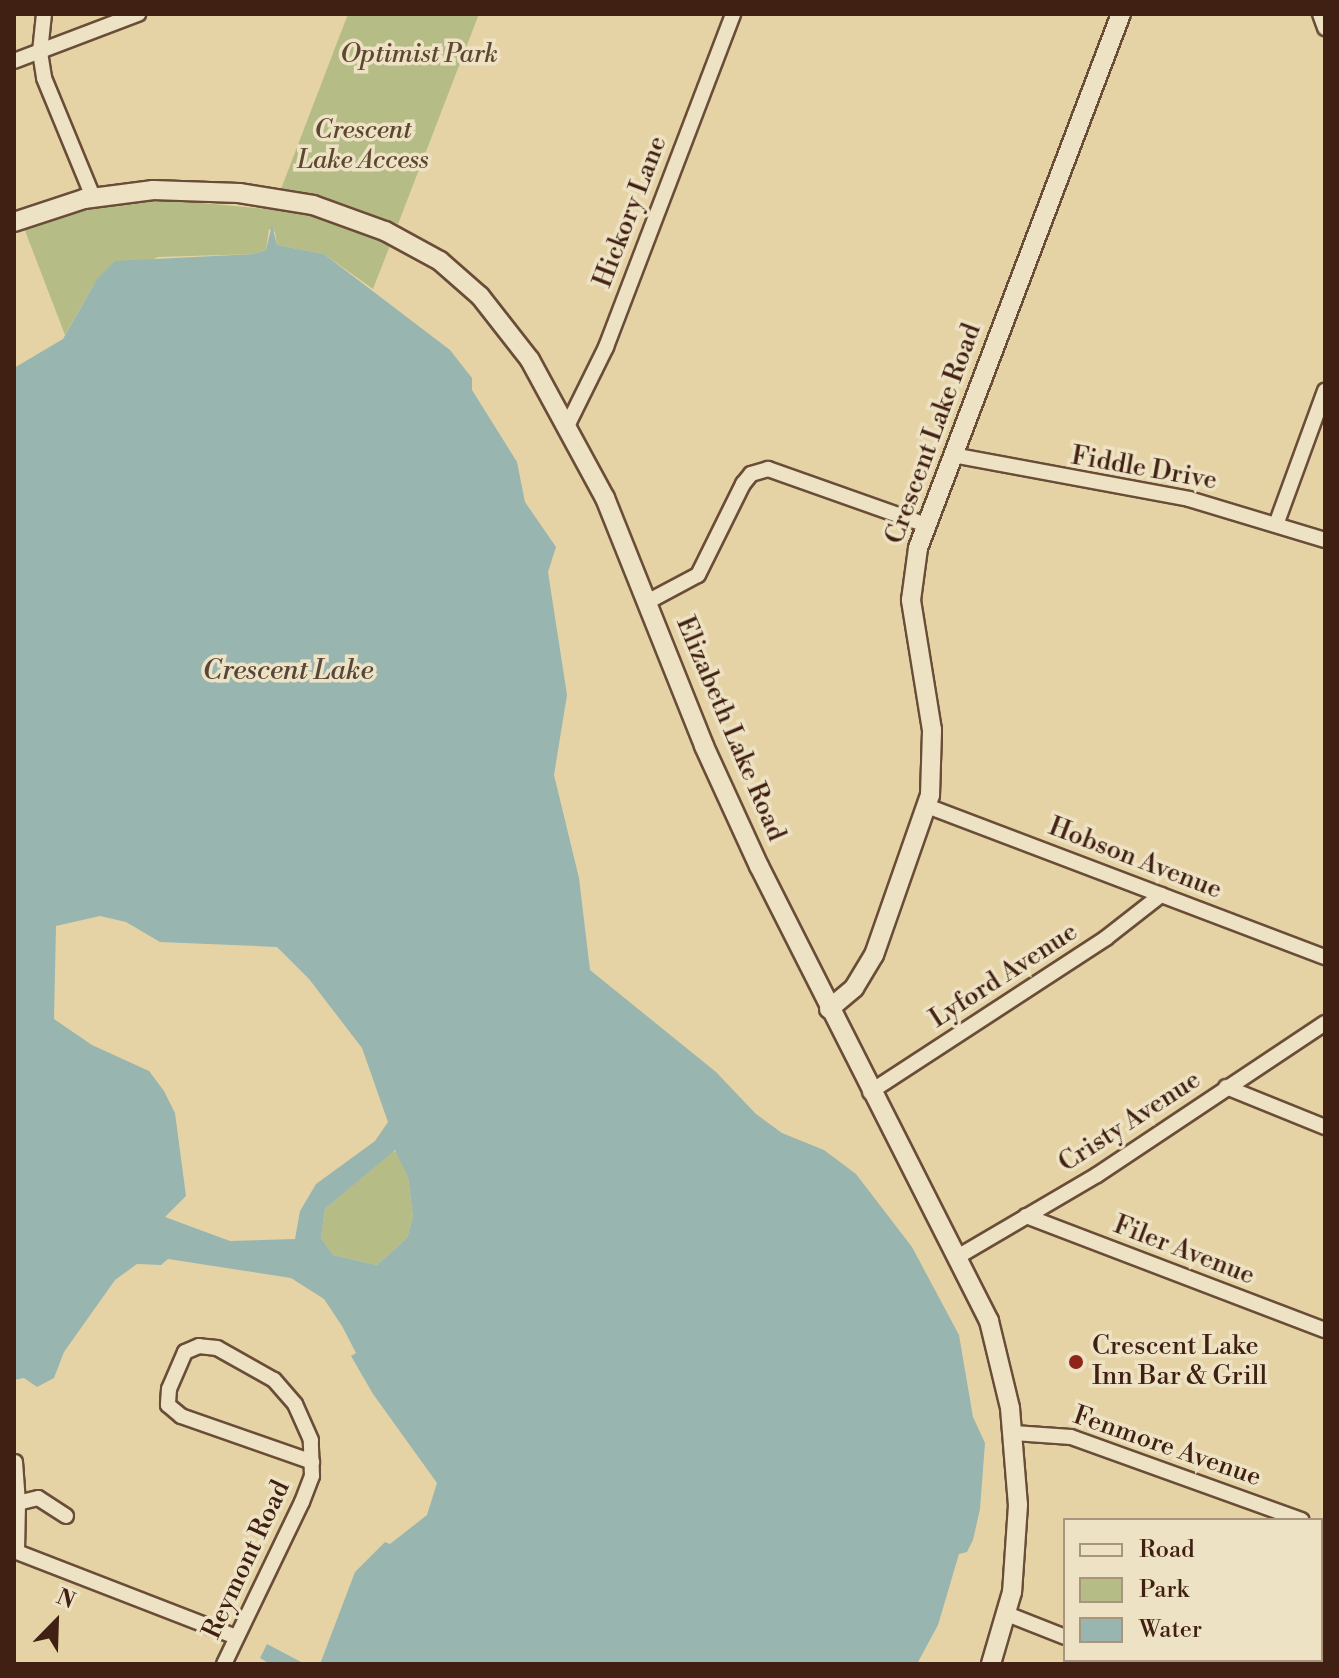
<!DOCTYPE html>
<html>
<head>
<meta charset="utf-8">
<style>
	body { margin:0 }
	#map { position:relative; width:1339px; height:1678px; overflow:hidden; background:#e5d3a5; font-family:"Libre Bodoni",serif }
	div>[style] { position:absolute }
	.green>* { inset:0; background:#b6bc86 }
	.water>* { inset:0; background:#98b6af }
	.roads { filter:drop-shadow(2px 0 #6a4d38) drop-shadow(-2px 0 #6a4d38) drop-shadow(0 2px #6a4d38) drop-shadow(0 -2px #6a4d38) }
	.minor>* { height:14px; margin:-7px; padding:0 7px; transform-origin:7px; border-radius:7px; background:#eee2c4 }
	.tertiary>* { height:18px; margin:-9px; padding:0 9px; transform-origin:9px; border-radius:9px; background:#eee2c4 }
	.dots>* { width:22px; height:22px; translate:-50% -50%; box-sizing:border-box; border:4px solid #eee2c4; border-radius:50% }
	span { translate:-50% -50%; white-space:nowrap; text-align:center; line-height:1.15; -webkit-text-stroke:7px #eee2c4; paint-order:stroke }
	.park-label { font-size:26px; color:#5e4730; font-style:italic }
	.street-label { font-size:26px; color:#412014 }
	.poi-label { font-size:26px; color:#412014 }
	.left { translate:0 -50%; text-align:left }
	.water-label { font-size:28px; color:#57463b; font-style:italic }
	.frame { position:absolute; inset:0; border:16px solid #412014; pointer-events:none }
	.legend { position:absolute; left:1063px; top:1518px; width:260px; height:144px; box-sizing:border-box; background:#eee2c4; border:2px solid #a9947e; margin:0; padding:10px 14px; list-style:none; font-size:24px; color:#412014 }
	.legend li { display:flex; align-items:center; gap:16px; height:40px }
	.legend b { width:40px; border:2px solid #a9947e }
	.north { position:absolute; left:16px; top:1582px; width:80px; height:80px; -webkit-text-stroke:6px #eee2c4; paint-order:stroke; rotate:23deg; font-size:22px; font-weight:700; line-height:32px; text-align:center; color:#412014 }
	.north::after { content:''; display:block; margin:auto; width:28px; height:36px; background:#412014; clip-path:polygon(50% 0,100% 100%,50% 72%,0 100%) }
</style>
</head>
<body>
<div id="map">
	<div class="green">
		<i style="clip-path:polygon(348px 14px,479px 14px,398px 224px,339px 202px,281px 189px)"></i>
		<i style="clip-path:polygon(170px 200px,300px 212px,391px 243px,373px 289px,324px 254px,277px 245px,275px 232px,269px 229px,266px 250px,254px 254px,158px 257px,93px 286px,65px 335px,24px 228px,103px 206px)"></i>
		<i style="clip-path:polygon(393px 1151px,400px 1153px,408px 1177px,413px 1217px,407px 1238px,377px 1265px,333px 1255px,321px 1238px,325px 1209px)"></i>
	</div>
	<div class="water">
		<i style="clip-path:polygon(evenodd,272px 225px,277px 245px,324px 254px,450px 350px,472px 378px,472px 390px,517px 462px,525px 502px,556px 547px,548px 572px,567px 695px,554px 775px,579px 878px,590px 970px,716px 1072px,756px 1114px,782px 1133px,824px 1150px,856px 1174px,912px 1247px,959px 1335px,973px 1417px,985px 1443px,980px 1509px,973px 1540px,967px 1552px,959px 1554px,938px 1625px,917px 1664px,320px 1664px,355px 1572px,385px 1542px,390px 1544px,427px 1515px,437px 1483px,373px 1394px,351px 1356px,356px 1353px,342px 1326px,324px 1299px,291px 1278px,168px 1259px,161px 1265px,137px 1264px,115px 1280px,64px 1352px,54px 1378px,37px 1387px,24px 1378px,14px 1380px,14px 368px,63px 339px,97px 279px,115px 261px,254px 254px,266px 250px,272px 225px,100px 916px,126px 922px,160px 942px,277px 947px,309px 979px,362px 1048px,388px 1122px,375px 1141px,316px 1184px,300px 1211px,295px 1239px,230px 1241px,165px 1217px,186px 1196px,175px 1113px,164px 1091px,149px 1071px,92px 1045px,54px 1019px,56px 926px,100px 916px,272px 225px,395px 1150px,408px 1177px,413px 1217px,407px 1238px,377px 1265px,333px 1255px,321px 1238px,325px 1209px,395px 1150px)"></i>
		<i style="clip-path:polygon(267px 1644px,305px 1664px,270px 1664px,260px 1658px)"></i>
	</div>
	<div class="roads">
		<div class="minor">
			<i style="left:44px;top:14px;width:38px;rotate:96deg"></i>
			<i style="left:40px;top:52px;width:26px;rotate:81deg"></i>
			<i style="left:44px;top:78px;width:129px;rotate:67.6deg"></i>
			<i style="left:1320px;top:14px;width:15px;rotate:70deg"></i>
			<i style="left:14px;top:61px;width:133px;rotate:-20.8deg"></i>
			<i style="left:568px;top:424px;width:86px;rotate:-63.7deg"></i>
			<i style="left:606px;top:347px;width:356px;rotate:-69.1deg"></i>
			<i style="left:952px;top:455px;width:241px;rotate:10.5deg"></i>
			<i style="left:1189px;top:499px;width:142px;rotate:16.8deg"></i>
			<i style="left:1277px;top:522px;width:140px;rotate:-69.9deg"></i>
			<i style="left:649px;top:601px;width:55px;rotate:-28deg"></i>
			<i style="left:698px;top:575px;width:102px;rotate:-63.7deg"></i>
			<i style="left:743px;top:484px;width:13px;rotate:-51deg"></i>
			<i style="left:751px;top:474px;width:18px;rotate:-16deg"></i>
			<i style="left:768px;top:469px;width:168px;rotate:19.5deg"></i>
			<i style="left:927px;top:806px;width:426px;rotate:20.8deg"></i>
			<i style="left:1226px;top:1087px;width:107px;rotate:22deg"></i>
			<i style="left:870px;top:1092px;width:282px;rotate:-33.1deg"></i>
			<i style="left:1106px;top:938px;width:70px;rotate:-38deg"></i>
			<i style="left:1026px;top:1216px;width:320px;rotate:20.9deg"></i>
			<i style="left:959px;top:1256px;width:160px;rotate:-30.4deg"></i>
			<i style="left:1097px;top:1175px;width:274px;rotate:-33.7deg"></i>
			<i style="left:1014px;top:1433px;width:57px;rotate:4deg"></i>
			<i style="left:1071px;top:1437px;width:245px;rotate:19.8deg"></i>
			<i style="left:15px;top:1462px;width:41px;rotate:85.8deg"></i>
			<i style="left:66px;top:1516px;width:33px;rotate:-147deg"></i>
			<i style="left:38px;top:1498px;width:21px;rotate:166deg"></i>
			<i style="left:18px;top:1503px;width:49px;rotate:91.2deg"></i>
			<i style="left:17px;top:1552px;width:235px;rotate:21.2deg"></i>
			<i style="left:1321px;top:1527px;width:4px;rotate:14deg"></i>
			<i style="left:1007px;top:1614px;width:62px;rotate:21.6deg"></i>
			<i style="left:1123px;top:1660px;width:11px;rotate:22deg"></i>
			<i style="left:224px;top:1664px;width:180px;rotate:-64.3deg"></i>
			<i style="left:302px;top:1502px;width:28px;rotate:-69deg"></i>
			<i style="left:312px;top:1476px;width:36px;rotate:-92deg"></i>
			<i style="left:311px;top:1440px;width:39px;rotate:-114deg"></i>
			<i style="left:295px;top:1404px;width:32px;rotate:-131deg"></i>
			<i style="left:274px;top:1380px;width:65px;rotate:-150.7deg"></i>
			<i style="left:217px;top:1348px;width:18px;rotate:-174deg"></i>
			<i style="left:199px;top:1346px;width:15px;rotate:157deg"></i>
			<i style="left:185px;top:1352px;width:40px;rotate:113.4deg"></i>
			<i style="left:169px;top:1389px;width:16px;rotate:94deg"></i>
			<i style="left:168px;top:1405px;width:17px;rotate:40deg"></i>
			<i style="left:181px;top:1416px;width:139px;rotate:19.3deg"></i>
			<i style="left:1290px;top:1664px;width:4px;rotate:-76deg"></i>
		</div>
		<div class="tertiary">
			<i style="left:14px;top:222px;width:74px;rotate:-18.2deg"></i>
			<i style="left:84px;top:199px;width:70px;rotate:-7.4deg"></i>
			<i style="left:153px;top:190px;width:86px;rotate:2deg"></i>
			<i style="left:239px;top:193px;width:75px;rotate:9.2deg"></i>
			<i style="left:313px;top:205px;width:77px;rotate:19.9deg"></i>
			<i style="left:385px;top:231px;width:63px;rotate:28.6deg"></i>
			<i style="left:440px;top:261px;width:53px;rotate:41.2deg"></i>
			<i style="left:480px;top:296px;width:81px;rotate:52deg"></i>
			<i style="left:530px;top:360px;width:157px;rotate:61.5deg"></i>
			<i style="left:605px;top:498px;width:267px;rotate:68.2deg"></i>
			<i style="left:704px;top:746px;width:132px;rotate:65.4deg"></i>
			<i style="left:759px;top:866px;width:510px;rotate:63.18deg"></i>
			<i style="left:989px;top:1321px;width:89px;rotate:76.4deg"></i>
			<i style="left:1010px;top:1408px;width:97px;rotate:85.3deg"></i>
			<i style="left:1018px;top:1505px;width:87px;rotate:93.9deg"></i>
			<i style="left:1012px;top:1592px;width:75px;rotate:106.3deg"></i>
			<i style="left:829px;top:1009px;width:33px;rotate:-40deg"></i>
			<i style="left:854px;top:988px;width:39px;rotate:-59deg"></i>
			<i style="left:874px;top:955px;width:170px;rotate:-70.7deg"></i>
			<i style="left:930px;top:795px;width:65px;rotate:-88.2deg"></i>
			<i style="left:932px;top:730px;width:132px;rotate:-99.2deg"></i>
			<i style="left:911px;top:600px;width:52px;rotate:-82.3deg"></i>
			<i style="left:918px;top:548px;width:571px;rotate:-69.19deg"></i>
		</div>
	</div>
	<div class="dots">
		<i style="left:1076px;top:1362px;background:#8f2418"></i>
	</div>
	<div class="park-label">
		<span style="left:419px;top:55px">Optimist Park</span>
		<span style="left:363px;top:146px">Crescent<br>Lake Access</span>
	</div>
	<div class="street-label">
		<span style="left:631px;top:212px;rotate:-69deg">Hickory Lane</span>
		<span style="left:934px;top:434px;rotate:-70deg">Crescent Lake Road</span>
		<span style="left:1144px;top:469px;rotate:10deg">Fiddle Drive</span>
		<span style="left:730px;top:729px;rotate:67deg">Elizabeth Lake Road</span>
		<span style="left:1135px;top:859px;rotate:21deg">Hobson Avenue</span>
		<span style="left:1004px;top:976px;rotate:-33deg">Lyford Avenue</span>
		<span style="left:1130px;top:1122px;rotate:-33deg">Cristy Avenue</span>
		<span style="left:1184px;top:1251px;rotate:21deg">Filer Avenue</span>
		<span style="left:1167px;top:1447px;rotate:19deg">Fenmore Avenue</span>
		<span style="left:247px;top:1560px;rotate:-65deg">Reymont Road</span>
	</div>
	<div class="poi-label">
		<span class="left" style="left:1092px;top:1362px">Crescent Lake<br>Inn Bar &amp; Grill</span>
	</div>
	<div class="water-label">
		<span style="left:288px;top:671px">Crescent Lake</span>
	</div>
	<div class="frame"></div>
	<ul class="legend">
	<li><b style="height:10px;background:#eee2c4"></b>Road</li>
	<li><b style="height:22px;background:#b6bc86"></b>Park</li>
	<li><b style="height:22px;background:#98b6af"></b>Water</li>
	</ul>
	<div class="north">N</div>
</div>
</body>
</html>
